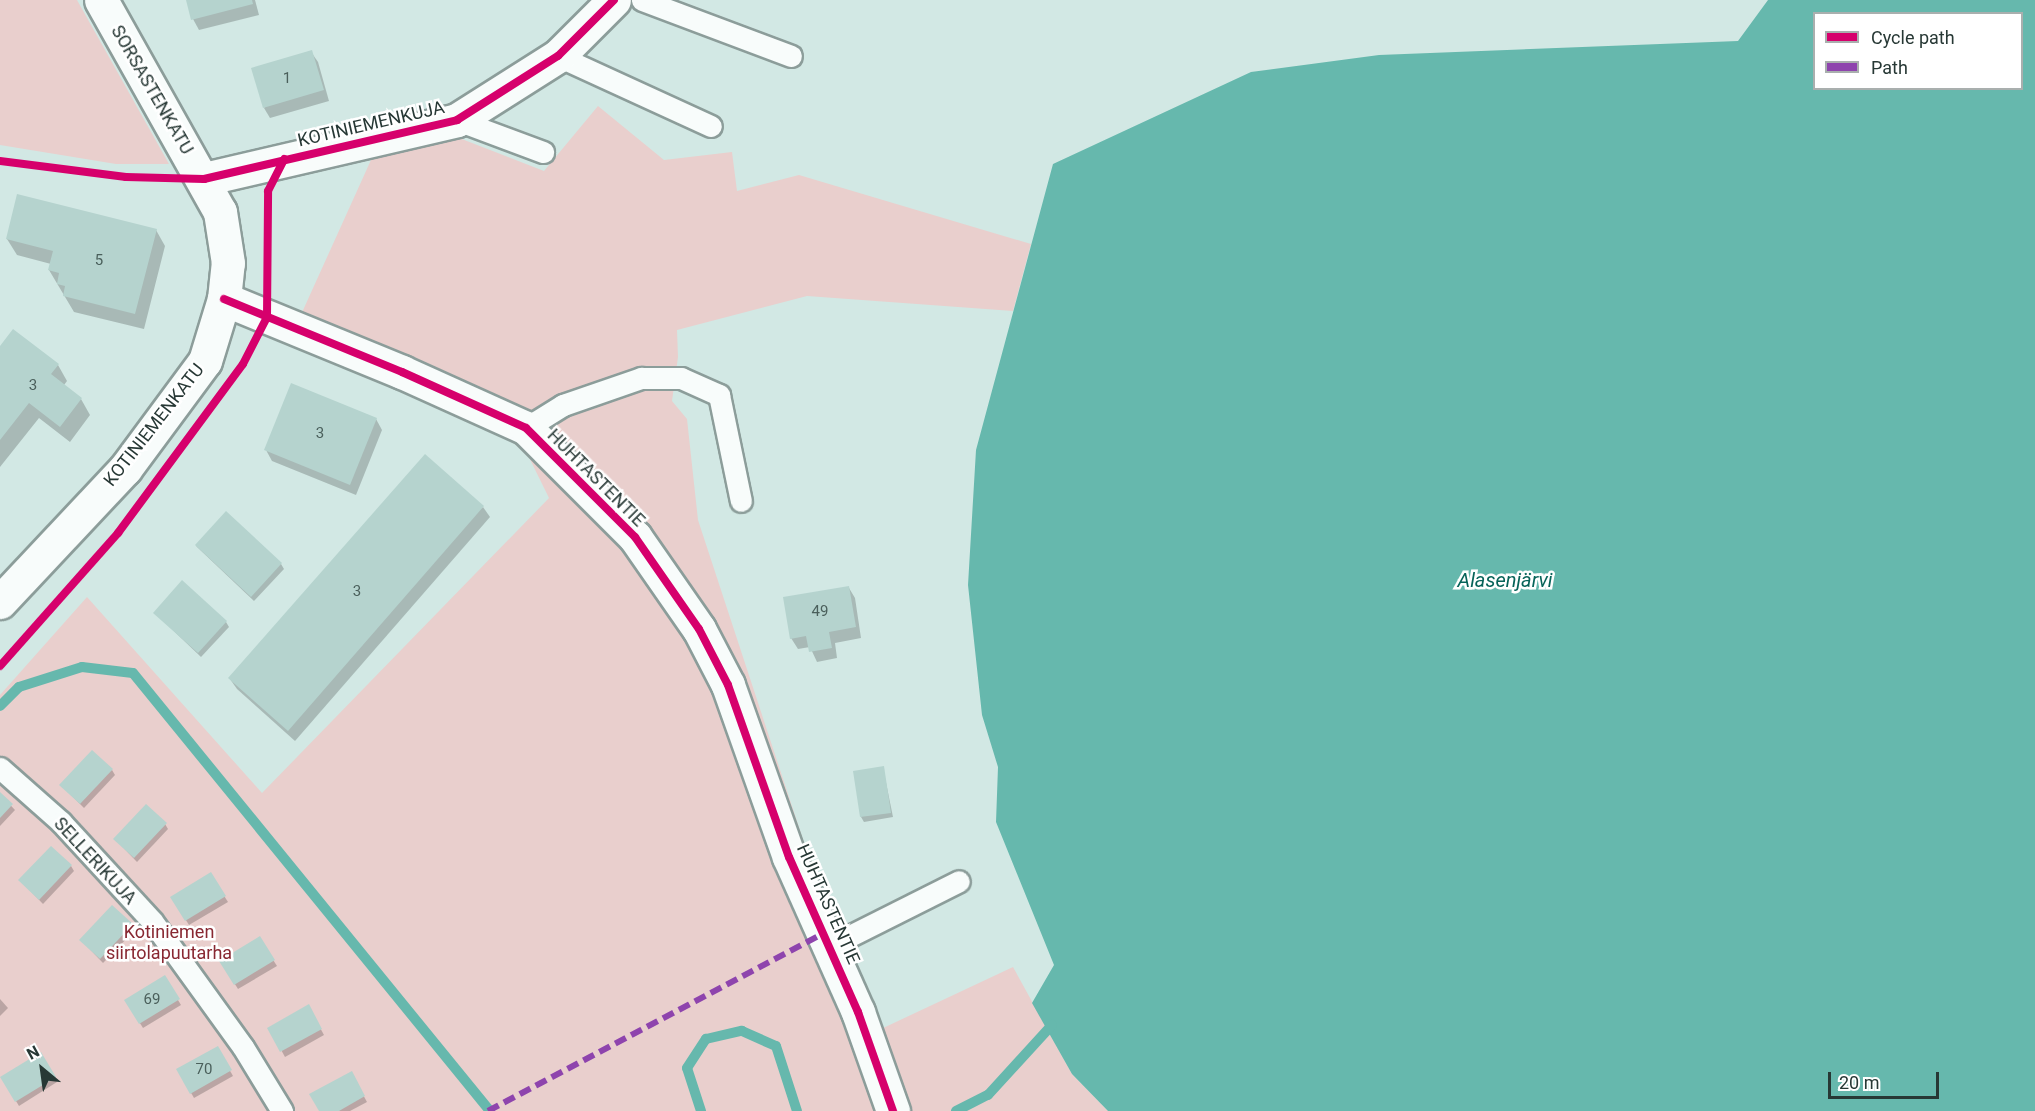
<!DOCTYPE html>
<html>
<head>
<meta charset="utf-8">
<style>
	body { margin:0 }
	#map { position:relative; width:2035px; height:1111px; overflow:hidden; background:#d2e8e4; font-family:Roboto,sans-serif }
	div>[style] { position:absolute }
	.green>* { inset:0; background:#e9cfcd }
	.water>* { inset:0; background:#66b8ad }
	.shadow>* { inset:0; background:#0003 }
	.stream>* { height:10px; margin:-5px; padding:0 5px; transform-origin:5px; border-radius:5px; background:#66b8ad }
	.building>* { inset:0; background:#b5d3ce }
	.roads { filter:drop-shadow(2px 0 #8c9d9a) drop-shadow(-2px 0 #8c9d9a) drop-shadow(0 2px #8c9d9a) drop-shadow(0 -2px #8c9d9a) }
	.service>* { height:21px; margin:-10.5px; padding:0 10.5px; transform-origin:10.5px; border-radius:10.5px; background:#f8fcfb }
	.minor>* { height:33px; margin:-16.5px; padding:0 16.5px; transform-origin:16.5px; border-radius:16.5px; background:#f8fcfb }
	.quiet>* { height:6px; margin-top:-3px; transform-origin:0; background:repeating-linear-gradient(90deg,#8e44ad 0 12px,transparent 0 18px) }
	.cycleway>* { height:8px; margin:-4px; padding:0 4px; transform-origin:4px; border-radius:4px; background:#d6006c }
	span { translate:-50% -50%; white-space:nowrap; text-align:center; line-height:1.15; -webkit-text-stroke:5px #fff; paint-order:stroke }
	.number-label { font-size:15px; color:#4a5f5b }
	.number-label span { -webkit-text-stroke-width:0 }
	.street-label { font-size:18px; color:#273835 }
	.park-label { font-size:18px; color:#882832 }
	.water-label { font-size:20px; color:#076359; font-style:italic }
	.legend { position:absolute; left:1813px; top:12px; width:210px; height:78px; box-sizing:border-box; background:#fff; border:2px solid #a9afae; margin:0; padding:8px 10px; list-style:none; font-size:18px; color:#273835 }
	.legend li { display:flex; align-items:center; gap:12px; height:30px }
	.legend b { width:30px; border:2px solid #a9afae }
	.north { position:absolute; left:12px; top:1039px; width:60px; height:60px; -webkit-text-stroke:4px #fff; paint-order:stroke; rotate:331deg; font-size:16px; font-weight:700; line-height:24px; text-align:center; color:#273835 }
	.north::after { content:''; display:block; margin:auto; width:21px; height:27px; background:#273835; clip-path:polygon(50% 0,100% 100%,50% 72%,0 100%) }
	.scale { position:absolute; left:1828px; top:1072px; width:111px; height:27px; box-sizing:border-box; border:3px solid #273835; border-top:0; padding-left:8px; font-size:18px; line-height:21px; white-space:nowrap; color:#273835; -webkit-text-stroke:4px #fff; paint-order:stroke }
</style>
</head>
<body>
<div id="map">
	<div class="green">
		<i style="clip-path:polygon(0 0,77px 0,169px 164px,116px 164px,0 145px)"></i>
		<i style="clip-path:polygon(598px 106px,664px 160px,732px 152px,737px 191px,799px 175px,1031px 244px,1013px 311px,807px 296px,677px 330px,678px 357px,672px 401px,687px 419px,698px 520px,831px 925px,881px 1029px,1013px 967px,1072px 1074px,1108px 1111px,0 1111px,0 695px,87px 597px,262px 793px,549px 498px,519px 437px,290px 339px,385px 129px,454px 136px,544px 171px)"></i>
	</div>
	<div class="water">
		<i style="clip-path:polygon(evenodd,1768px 0,2035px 0,2035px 1111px,1108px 1111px,1072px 1074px,1032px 1003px,1054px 965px,996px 822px,998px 767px,982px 715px,968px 585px,976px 450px,1053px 164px,1251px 72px,1379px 55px,1738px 41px,1768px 0,1814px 14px,2022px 14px,2022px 88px,1814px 88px,1814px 14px)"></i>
	</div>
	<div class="shadow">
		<i style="clip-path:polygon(188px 0,255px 0,259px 15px,199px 30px,193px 19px)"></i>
		<i style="clip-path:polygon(311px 52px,318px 62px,329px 101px,270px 118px,264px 108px)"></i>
		<i style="clip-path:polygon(156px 230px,165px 246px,144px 329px,74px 312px,49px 270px,51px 264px,17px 255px,7px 239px)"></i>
		<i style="clip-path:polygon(0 348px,58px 365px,67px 381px,64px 385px,81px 399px,90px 415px,70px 442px,39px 418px,0 467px)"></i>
		<i style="clip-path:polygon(376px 419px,382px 430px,356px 495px,272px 461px,266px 450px)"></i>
		<i style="clip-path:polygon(483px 507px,490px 517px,295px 741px,237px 689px,230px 679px)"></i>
		<i style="clip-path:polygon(196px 546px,281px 564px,284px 569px,254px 601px)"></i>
		<i style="clip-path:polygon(849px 588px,855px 598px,861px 638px,835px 643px,837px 658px,817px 662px,810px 647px,798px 649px,791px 638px)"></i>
		<i style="clip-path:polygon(155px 613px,226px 622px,229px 627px,201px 657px)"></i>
		<i style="clip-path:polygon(883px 768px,893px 817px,864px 822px,861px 817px)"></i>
		<i style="clip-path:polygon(112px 770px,115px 775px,84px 808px,61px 785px)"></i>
		<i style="clip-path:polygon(0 794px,15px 810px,0 826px)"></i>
		<i style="clip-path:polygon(165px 824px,168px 829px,137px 862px,115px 839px)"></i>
		<i style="clip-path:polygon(71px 866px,74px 871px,43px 904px,20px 880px)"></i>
		<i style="clip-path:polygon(210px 874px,228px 902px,189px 925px,172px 898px)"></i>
		<i style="clip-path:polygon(132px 925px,135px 930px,103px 963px,81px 940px)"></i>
		<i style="clip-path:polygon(259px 938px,277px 966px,238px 989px,221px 962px)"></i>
		<i style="clip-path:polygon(164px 977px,181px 1005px,143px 1028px,126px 1001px)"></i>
		<i style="clip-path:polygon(0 999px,8px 1008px,0 1016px)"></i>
		<i style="clip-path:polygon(308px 1006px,324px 1035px,285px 1057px,269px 1028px)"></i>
		<i style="clip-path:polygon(217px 1048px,233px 1076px,194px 1098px,178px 1070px)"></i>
		<i style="clip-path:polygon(40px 1054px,57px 1082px,19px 1106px,2px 1078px)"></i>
		<i style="clip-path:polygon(351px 1073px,367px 1102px,350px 1111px,320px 1111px)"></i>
	</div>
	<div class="stream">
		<i style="left:0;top:706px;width:27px;rotate:-45deg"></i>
		<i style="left:19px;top:687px;width:66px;rotate:-17.6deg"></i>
		<i style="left:82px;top:667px;width:51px;rotate:6.7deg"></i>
		<i style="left:133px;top:673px;width:565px;rotate:50.82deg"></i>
		<i style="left:701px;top:1111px;width:45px;rotate:-108deg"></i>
		<i style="left:687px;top:1068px;width:35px;rotate:-57deg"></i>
		<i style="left:706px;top:1039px;width:37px;rotate:-13deg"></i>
		<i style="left:742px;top:1031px;width:37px;rotate:24deg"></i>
		<i style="left:776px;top:1046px;width:68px;rotate:72.1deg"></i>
		<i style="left:956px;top:1111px;width:36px;rotate:-27deg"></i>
		<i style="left:988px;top:1095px;width:95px;rotate:-47.6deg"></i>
	</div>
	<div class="building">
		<i style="clip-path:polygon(186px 0,252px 0,253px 4px,191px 20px)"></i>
		<i style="clip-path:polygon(312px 50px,324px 90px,263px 108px,251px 68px)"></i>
		<i style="clip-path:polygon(17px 194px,157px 229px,135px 314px,63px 296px,65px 286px,57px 284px,59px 273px,48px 270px,53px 251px,6px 239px)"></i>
		<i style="clip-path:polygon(13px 329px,59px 364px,51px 374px,82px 398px,60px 427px,29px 403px,0 440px,0 346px)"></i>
		<i style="clip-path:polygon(291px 383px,377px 418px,350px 485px,264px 450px)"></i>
		<i style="clip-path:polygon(425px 454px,484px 506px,288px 731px,228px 678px)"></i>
		<i style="clip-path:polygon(226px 511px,282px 563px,251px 597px,195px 545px)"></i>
		<i style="clip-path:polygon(182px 580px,227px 621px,198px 653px,153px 613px)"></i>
		<i style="clip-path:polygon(849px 586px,856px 627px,829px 632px,832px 648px,809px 652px,806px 636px,790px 639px,783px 597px)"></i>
		<i style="clip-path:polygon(92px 750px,113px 769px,80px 804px,59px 785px)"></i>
		<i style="clip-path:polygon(884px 766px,891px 813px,860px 817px,853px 771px)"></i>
		<i style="clip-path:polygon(0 792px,13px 804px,0 818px)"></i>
		<i style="clip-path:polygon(146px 804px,167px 823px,134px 858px,113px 839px)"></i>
		<i style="clip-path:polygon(51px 846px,72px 865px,39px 900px,18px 880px)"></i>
		<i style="clip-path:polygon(211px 872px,226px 896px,185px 921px,170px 897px)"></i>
		<i style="clip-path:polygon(112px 905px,133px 924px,100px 959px,79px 940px)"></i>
		<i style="clip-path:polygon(260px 936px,275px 960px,234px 985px,219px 961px)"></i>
		<i style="clip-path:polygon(165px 975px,180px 999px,139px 1024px,124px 1000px)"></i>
		<i style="clip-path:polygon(309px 1004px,322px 1029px,280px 1052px,267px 1028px)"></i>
		<i style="clip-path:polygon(218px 1046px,232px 1070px,190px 1094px,176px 1069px)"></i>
		<i style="clip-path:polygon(41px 1052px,56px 1077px,15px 1102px,0 1077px)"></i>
		<i style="clip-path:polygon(352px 1071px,365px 1096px,339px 1111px,319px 1111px,309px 1094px)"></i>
	</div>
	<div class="roads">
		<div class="service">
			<i style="left:642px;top:0;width:159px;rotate:20.6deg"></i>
			<i style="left:558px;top:56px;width:168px;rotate:24.6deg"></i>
			<i style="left:457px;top:120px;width:92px;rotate:20.4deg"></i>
			<i style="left:526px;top:428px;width:44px;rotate:-31.9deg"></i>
			<i style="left:563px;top:405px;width:83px;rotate:-19.1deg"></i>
			<i style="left:641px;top:378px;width:40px"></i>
			<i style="left:681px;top:378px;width:42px;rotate:24.1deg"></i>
			<i style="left:719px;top:395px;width:108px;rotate:78.3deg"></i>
			<i style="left:0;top:768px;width:81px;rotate:41.5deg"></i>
			<i style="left:61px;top:822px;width:134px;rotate:47.4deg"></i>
			<i style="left:152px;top:921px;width:155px;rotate:54.2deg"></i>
			<i style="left:243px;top:1047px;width:75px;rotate:58.6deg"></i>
			<i style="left:830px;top:946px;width:144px;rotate:-26.7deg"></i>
		</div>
		<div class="minor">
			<i style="left:204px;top:179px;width:260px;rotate:-13.1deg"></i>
			<i style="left:457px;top:120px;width:120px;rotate:-32.4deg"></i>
			<i style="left:558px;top:56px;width:79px;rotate:-45deg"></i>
			<i style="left:224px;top:299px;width:192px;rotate:22.3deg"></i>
			<i style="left:402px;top:372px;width:136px;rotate:24.3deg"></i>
			<i style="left:526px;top:428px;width:154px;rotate:45deg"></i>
			<i style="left:635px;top:537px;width:112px;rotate:55.2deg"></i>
			<i style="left:699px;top:629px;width:63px;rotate:62.6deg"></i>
			<i style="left:728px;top:685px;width:182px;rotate:70.5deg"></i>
			<i style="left:789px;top:857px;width:170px;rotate:66deg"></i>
			<i style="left:858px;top:1012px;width:105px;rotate:70.5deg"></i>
			<i style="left:0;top:602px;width:183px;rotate:-46.8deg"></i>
			<i style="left:125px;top:469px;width:134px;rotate:-53.5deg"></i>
			<i style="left:205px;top:361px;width:65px;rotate:-73deg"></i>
			<i style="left:224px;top:299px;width:36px;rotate:-84deg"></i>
			<i style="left:228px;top:263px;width:52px;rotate:-98.9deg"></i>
			<i style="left:220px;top:212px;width:243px;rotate:-119.3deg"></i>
		</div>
	</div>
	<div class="quiet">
		<i style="left:488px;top:1111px;width:380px;rotate:-27.9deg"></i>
	</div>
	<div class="cycleway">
		<i style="left:0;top:161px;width:127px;rotate:7.2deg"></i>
		<i style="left:126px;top:177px;width:78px;rotate:1.5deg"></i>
		<i style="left:204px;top:179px;width:260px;rotate:-13.1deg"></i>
		<i style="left:457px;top:120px;width:120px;rotate:-32.4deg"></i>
		<i style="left:558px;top:56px;width:79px;rotate:-45deg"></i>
		<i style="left:224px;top:299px;width:192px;rotate:22.3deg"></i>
		<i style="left:402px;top:372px;width:136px;rotate:24.3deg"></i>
		<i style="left:526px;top:428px;width:154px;rotate:45deg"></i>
		<i style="left:635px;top:537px;width:112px;rotate:55.2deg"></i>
		<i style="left:699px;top:629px;width:63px;rotate:62.6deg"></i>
		<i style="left:728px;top:685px;width:182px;rotate:70.5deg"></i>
		<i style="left:789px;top:857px;width:170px;rotate:66deg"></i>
		<i style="left:858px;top:1012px;width:105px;rotate:70.5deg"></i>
		<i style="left:0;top:666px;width:178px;rotate:-48.4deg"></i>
		<i style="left:118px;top:533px;width:210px;rotate:-53.5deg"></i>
		<i style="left:243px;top:364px;width:53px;rotate:-62.9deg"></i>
		<i style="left:267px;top:317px;width:126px;rotate:-89.5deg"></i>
		<i style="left:268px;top:191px;width:36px;rotate:-63deg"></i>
	</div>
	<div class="number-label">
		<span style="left:287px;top:79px">1</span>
		<span style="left:99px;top:261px">5</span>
		<span style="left:33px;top:386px">3</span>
		<span style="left:320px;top:434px">3</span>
		<span style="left:357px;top:592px">3</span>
		<span style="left:820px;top:612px">49</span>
		<span style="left:152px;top:1000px">69</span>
		<span style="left:204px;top:1070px">70</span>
	</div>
	<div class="street-label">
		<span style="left:152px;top:90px;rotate:60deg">SORSASTENKATU</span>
		<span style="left:371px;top:124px;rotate:-13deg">KOTINIEMENKUJA</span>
		<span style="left:154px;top:425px;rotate:-52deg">KOTINIEMENKATU</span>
		<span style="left:596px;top:478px;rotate:45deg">HUHTASTENTIE</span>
		<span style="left:95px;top:861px;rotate:47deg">SELLERIKUJA</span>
		<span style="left:828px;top:904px;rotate:66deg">HUHTASTENTIE</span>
	</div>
	<div class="park-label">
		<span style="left:169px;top:943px">Kotiniemen<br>siirtolapuutarha</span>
	</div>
	<div class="water-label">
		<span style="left:1505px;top:580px">Alasenjärvi</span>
	</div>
	<ul class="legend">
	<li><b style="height:8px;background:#d6006c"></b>Cycle path</li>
	<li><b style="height:8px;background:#8e44ad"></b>Path</li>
	</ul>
	<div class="north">N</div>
	<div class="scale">20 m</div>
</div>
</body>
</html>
